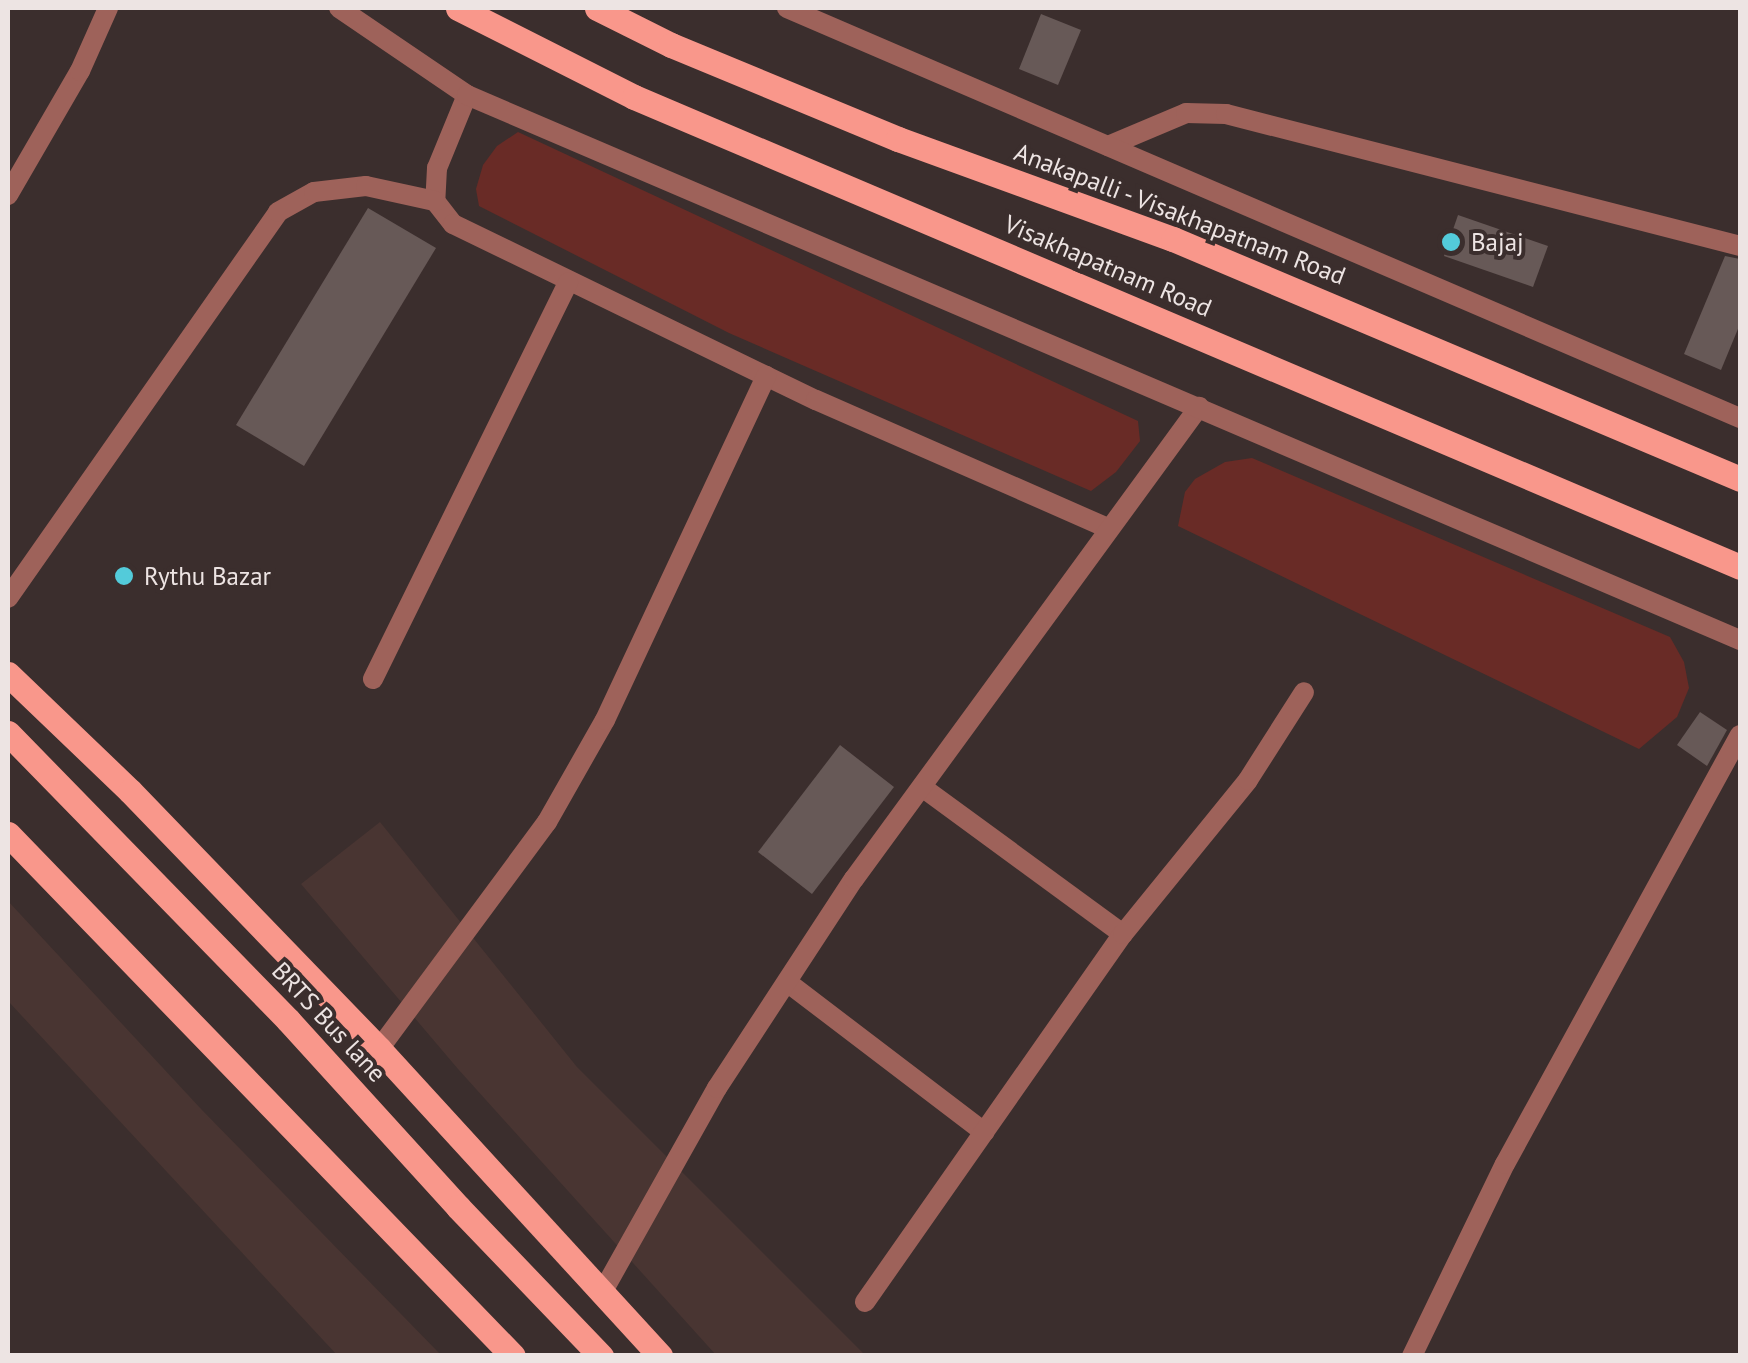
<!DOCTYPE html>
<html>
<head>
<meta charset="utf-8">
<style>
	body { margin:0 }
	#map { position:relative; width:1748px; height:1363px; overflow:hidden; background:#3b2e2d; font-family:"PT Sans",sans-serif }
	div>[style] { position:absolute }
	.built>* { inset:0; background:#493532 }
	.green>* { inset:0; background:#692b26 }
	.building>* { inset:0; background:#675957 }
	.minor>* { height:20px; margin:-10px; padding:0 10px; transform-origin:10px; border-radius:10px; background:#9e625a }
	.tertiary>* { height:20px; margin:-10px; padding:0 10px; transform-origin:10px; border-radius:10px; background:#9e625a }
	.primary>* { height:25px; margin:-12.5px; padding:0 12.5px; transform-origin:12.5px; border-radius:12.5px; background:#f9978b }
	.dots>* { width:28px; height:28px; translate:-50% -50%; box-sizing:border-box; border:5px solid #3b2e2d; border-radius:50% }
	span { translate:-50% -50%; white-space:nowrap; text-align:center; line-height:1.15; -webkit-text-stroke:8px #3b2e2d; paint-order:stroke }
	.street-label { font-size:25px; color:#ede4e3 }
	.poi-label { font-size:25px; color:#ede4e3 }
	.left { translate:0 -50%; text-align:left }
	.frame { position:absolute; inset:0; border:10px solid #ede4e3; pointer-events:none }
</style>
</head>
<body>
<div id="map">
	<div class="built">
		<i style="clip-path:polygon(380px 822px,577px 1067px,865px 1355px,716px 1355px,458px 1069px,301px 884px)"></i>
		<i style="clip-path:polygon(8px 901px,202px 1110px,441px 1355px,337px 1355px,8px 1001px)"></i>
	</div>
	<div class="green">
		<i style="clip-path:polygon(518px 132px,1138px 421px,1140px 441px,1116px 472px,1091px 491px,729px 333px,479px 206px,476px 189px,483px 165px,497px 146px)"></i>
		<i style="clip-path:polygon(1252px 458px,1670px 637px,1684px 662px,1689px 688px,1677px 717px,1639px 749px,1178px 526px,1185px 492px,1195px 479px,1225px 462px)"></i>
	</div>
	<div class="building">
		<i style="clip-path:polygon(1041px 14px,1081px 30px,1058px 85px,1019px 69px)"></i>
		<i style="clip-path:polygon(368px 208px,436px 248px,304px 466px,236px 425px)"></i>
		<i style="clip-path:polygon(1458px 215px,1548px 246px,1533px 287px,1444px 256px)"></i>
		<i style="clip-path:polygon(1725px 256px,1740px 259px,1740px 324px,1721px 370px,1684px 354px)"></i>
		<i style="clip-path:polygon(1700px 712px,1727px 730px,1707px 766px,1677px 745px)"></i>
		<i style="clip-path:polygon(840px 745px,894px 787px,812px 894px,758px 852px)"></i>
	</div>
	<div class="minor">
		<i style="left:467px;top:95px;width:79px;rotate:112.3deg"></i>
		<i style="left:437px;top:168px;width:33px;rotate:93deg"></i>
		<i style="left:435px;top:201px;width:29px;rotate:52deg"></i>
		<i style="left:453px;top:224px;width:403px;rotate:25.9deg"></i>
		<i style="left:816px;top:400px;width:319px;rotate:23.7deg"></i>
		<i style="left:1108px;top:146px;width:85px;rotate:-22.9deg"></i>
		<i style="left:1186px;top:113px;width:40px;rotate:1.4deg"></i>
		<i style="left:1226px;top:114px;width:531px;rotate:14.4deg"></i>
		<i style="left:8px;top:195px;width:143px;rotate:-59.9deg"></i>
		<i style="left:80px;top:71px;width:69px;rotate:-66deg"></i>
		<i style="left:8px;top:598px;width:471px;rotate:-55deg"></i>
		<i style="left:278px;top:212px;width:41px;rotate:-29.1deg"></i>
		<i style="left:314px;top:192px;width:52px;rotate:-6.6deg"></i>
		<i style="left:366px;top:186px;width:71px;rotate:12.3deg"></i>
		<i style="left:373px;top:679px;width:442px;rotate:-63.8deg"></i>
		<i style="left:922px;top:787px;width:249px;rotate:36.2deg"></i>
		<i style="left:787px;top:982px;width:248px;rotate:37.3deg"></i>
		<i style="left:379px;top:1049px;width:282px;rotate:-53.5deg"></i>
		<i style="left:547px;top:822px;width:117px;rotate:-60.4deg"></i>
		<i style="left:605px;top:720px;width:380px;rotate:-64.9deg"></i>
		<i style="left:603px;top:1291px;width:233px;rotate:-60.7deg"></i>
		<i style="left:717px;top:1088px;width:250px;rotate:-56.8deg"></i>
		<i style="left:854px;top:879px;width:585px;rotate:-53.84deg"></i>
		<i style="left:865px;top:1302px;width:449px;rotate:-55deg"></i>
		<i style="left:1123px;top:934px;width:198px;rotate:-50.9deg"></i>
		<i style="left:1248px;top:780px;width:104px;rotate:-57.5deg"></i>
		<i style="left:1412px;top:1356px;width:213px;rotate:-64.2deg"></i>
		<i style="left:1505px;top:1164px;width:489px;rotate:-61.3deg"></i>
	</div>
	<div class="tertiary">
		<i style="left:339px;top:8px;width:155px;rotate:34.2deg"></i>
		<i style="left:467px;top:95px;width:1385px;rotate:23.18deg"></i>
		<i style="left:787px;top:8px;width:1037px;rotate:23.28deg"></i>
	</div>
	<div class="primary">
		<i style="left:458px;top:8px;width:197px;rotate:26.8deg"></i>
		<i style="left:634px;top:97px;width:1202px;rotate:23.02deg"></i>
		<i style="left:597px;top:8px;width:83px;rotate:26.6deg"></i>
		<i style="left:671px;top:45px;width:246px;rotate:22.5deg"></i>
		<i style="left:898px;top:139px;width:293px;rotate:20deg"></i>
		<i style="left:1173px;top:239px;width:616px;rotate:22.94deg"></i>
		<i style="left:8px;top:674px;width:169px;rotate:43.8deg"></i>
		<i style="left:130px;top:791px;width:359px;rotate:46deg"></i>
		<i style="left:379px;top:1049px;width:416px;rotate:47.5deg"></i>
		<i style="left:8px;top:733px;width:401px;rotate:45.7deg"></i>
		<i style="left:288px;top:1020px;width:253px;rotate:47.7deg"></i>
		<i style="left:458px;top:1207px;width:207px;rotate:46.2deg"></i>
		<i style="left:8px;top:834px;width:726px;rotate:45.95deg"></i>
	</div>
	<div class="dots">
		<i style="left:1451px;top:242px;background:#53cbda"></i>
		<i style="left:124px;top:576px;background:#53cbda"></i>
	</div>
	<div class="street-label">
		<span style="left:1180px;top:214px;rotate:21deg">Anakapalli - Visakhapatnam Road</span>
		<span style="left:1108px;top:266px;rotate:23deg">Visakhapatnam Road</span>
		<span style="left:329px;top:1022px;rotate:47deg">BRTS Bus lane</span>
	</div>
	<div class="poi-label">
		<span class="left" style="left:1471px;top:242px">Bajaj</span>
		<span class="left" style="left:144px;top:576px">Rythu Bazar</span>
	</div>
	<div class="frame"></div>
</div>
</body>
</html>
